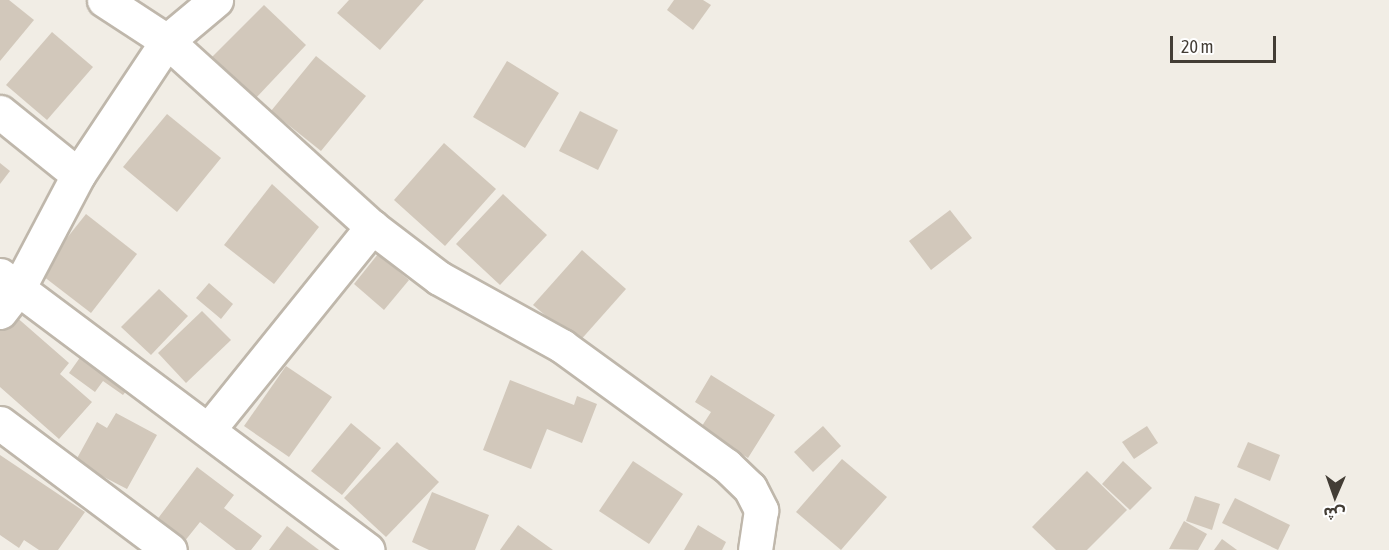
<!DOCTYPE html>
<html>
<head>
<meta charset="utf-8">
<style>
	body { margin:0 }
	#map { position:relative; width:1389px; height:550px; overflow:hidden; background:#f1ede5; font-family:"Asap Condensed","Noto Sans Arabic",sans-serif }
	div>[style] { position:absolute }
	.building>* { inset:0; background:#d2c8bb }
	.roads { filter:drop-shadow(2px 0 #bfb7ab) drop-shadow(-2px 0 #bfb7ab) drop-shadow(0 2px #bfb7ab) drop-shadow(0 -2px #bfb7ab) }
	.minor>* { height:33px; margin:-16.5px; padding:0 16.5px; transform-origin:16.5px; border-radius:16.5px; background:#fff }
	span { translate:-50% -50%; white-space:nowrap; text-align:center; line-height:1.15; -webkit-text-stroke:4.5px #fff; paint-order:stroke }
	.north { position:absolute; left:1305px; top:466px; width:60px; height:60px; -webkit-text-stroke:4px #fff; paint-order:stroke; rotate:182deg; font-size:16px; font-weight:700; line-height:24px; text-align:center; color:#433d35 }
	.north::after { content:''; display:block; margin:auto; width:21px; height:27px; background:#433d35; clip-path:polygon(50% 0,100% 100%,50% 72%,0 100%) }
	.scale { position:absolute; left:1170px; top:36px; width:106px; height:27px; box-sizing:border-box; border:3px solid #433d35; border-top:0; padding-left:8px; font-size:18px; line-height:21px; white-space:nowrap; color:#433d35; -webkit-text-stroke:4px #fff; paint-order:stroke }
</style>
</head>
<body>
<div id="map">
	<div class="building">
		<i style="clip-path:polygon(0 0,9px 0,34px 20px,0 61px)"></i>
		<i style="clip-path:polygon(349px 0,424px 0,380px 50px,337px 13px)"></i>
		<i style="clip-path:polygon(674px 0,703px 0,711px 5px,693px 30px,667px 10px)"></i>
		<i style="clip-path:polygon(264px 5px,306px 45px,255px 99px,212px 57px)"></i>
		<i style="clip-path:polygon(52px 32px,93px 67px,47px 120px,6px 85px)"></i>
		<i style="clip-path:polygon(316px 56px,366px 96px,321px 151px,271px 111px)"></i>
		<i style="clip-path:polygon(507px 61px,559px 93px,525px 148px,473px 117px)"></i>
		<i style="clip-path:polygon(580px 111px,618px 130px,598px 170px,559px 151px)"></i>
		<i style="clip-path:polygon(167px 114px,221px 158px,177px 212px,123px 167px)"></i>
		<i style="clip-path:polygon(444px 143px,496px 189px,445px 246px,394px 200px)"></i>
		<i style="clip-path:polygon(0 163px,10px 171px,0 184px)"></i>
		<i style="clip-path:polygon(272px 184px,319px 227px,274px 284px,224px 245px)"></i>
		<i style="clip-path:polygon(503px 194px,547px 235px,500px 285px,456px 244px)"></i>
		<i style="clip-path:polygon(950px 210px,972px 238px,931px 270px,909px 241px)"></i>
		<i style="clip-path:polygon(86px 214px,137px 254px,91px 313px,39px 273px)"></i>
		<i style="clip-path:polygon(582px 250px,626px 289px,578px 343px,533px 305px)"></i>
		<i style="clip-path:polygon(378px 254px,409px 280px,384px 310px,354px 284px)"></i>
		<i style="clip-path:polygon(209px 283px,233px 304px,221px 319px,196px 298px)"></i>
		<i style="clip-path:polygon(159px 289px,188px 316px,151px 355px,121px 327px)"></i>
		<i style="clip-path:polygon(202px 311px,231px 340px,186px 383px,158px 353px)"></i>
		<i style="clip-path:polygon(14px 315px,69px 363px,60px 374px,92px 402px,59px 439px,0 387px,0 331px)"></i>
		<i style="clip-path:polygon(86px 349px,133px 382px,123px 395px,103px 381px,95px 392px,69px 373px)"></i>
		<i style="clip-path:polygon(286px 366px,332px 397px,289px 457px,244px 426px)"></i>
		<i style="clip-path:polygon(711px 375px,775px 415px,748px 458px,700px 429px,711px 412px,695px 402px)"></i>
		<i style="clip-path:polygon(510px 380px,574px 405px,577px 396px,597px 404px,582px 443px,547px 429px,531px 469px,483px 450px)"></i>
		<i style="clip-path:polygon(116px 413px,157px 435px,127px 489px,75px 462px,97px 422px,107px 428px)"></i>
		<i style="clip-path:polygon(351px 423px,381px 448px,342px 495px,311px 471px)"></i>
		<i style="clip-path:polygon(823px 426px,841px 446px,813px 472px,794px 452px)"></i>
		<i style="clip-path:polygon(1147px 426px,1158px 443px,1134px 459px,1122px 442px)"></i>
		<i style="clip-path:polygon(397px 442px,439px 482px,386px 537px,344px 498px)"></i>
		<i style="clip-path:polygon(1248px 442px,1280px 455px,1270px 481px,1237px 467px)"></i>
		<i style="clip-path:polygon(0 455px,85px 512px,58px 550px,39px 550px,24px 540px,19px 548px,0 535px)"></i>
		<i style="clip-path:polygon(842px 459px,887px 497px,841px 550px,796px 512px)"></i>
		<i style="clip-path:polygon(633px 461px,683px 494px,649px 544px,599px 511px)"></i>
		<i style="clip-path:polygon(1123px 461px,1152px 488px,1130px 510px,1102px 484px)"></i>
		<i style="clip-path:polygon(197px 467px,234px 495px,224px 508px,262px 536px,251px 550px,236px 550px,200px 522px,184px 542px,156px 521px)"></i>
		<i style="clip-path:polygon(1087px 471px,1127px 510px,1087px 550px,1056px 550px,1032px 527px)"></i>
		<i style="clip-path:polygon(432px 492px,489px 515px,475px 550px,429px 550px,412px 542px)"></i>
		<i style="clip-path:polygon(1195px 496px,1220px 504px,1212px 530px,1186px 521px)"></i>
		<i style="clip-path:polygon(1235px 498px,1290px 525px,1278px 550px,1222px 523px)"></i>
		<i style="clip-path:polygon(1184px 521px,1207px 534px,1198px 550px,1169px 549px)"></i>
		<i style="clip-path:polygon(518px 525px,553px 550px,500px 550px)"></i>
		<i style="clip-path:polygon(698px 525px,726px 542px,722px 550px,684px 550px)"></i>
		<i style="clip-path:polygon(287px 526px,319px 550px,269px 550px)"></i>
		<i style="clip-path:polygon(1222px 539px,1237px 550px,1214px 550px)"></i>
	</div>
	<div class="roads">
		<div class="minor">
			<i style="left:104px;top:0;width:75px;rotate:33.1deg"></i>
			<i style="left:167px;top:41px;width:277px;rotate:42.2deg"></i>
			<i style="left:372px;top:227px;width:84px;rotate:37.3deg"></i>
			<i style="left:439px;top:278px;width:141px;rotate:28.9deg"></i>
			<i style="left:562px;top:346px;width:203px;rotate:36deg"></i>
			<i style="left:726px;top:465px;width:33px;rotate:44deg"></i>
			<i style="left:750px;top:488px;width:25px;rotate:63deg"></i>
			<i style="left:761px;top:510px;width:40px;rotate:98.5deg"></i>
			<i style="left:0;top:112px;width:100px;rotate:38.9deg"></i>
			<i style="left:0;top:275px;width:459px;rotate:36.8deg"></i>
			<i style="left:0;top:312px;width:29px;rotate:-52deg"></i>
			<i style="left:18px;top:289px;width:129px;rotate:-62.2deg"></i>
			<i style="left:78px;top:175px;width:161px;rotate:-56.4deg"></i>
			<i style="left:167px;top:41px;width:64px;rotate:-39.9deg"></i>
			<i style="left:0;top:423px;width:212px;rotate:36.8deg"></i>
			<i style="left:209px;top:429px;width:260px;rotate:-51.1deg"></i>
		</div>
	</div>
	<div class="north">ش</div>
	<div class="scale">20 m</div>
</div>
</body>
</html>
